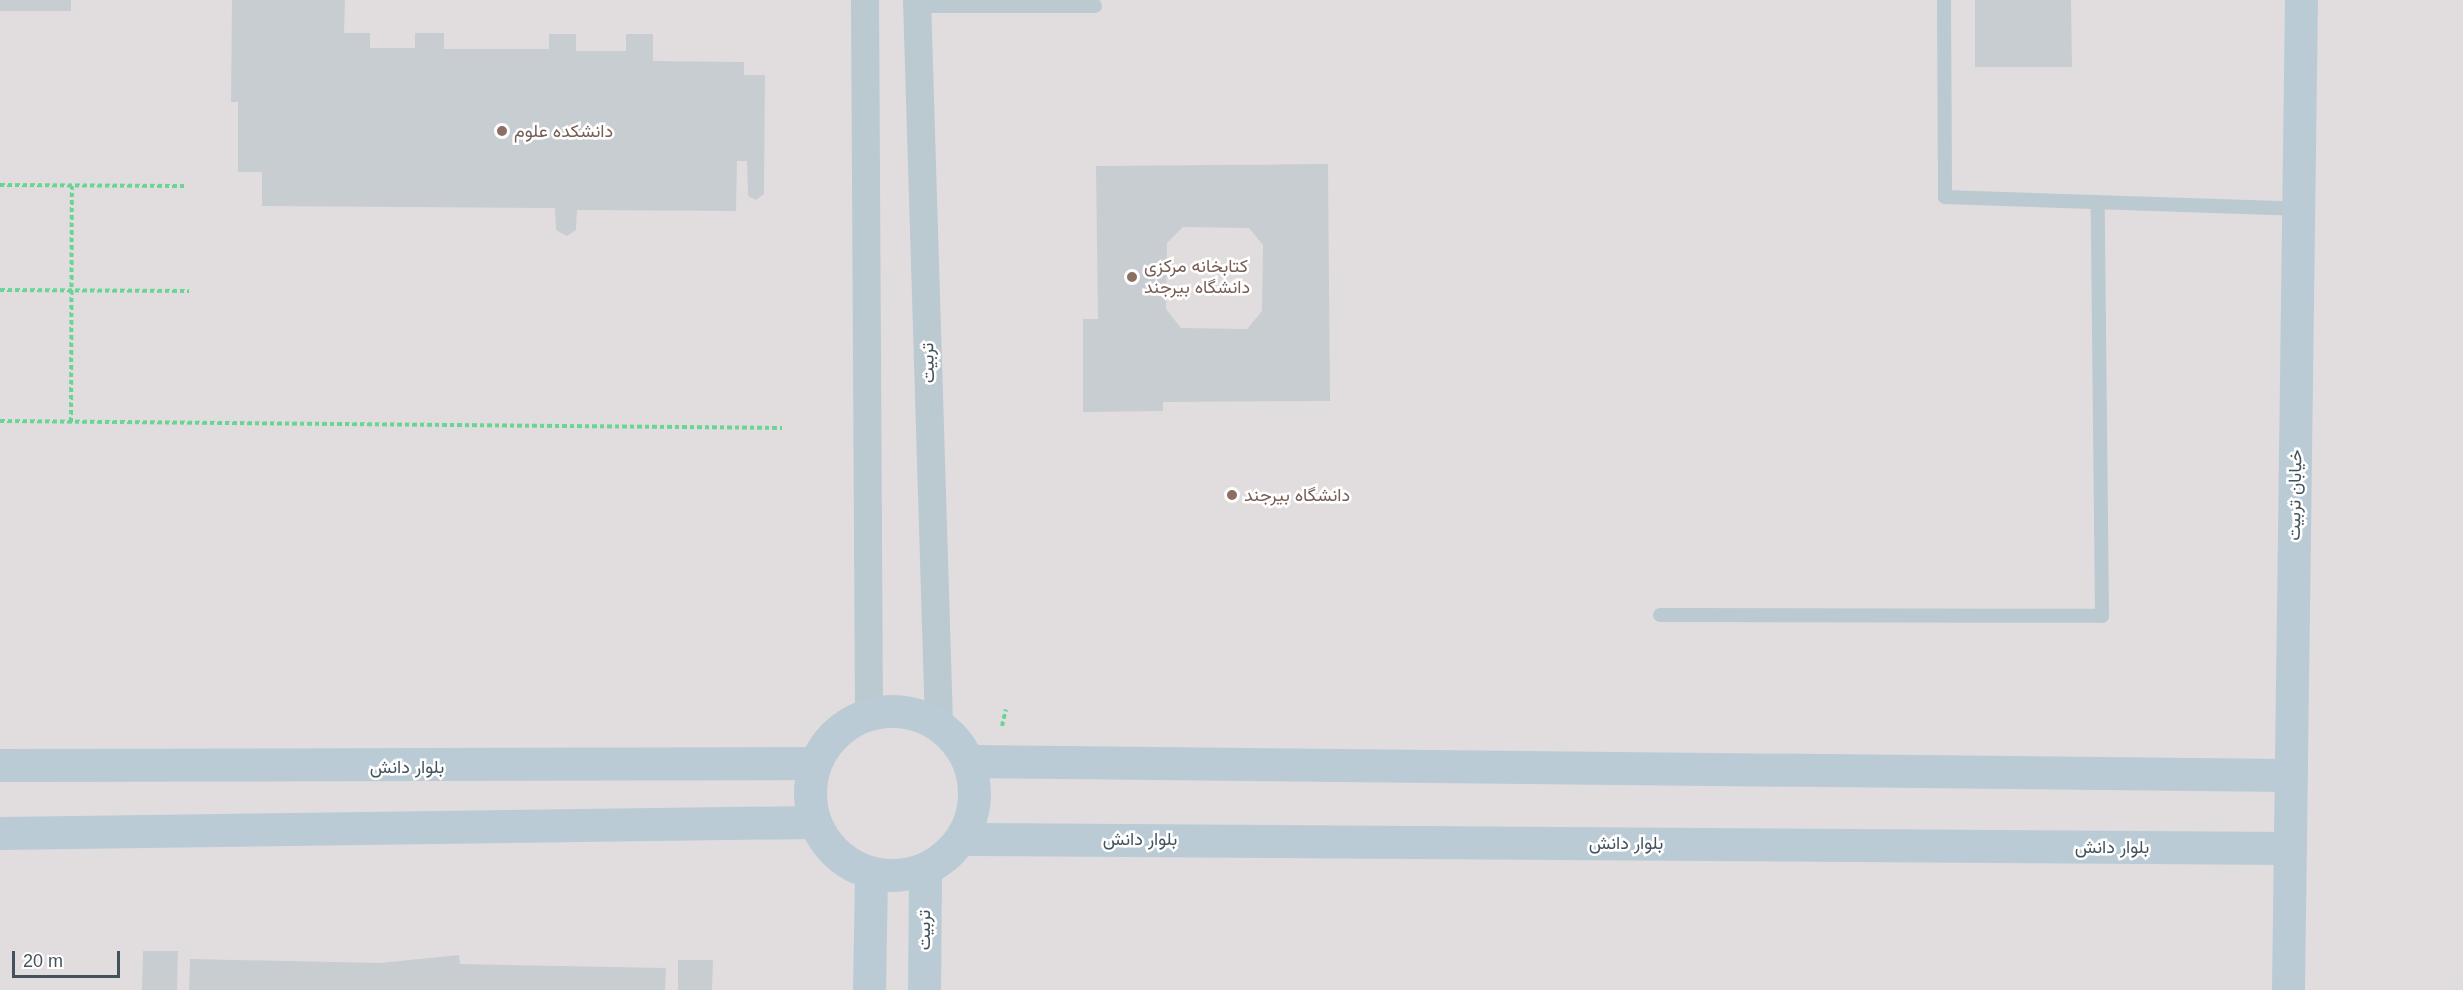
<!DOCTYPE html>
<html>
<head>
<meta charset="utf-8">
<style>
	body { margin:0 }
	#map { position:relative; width:2463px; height:990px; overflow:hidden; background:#f0ecec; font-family:Arial,Vazirmatn,sans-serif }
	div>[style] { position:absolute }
	.education>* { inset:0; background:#e1ddde }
	.building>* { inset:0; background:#c8cdd2 }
	.path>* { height:4px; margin-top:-2px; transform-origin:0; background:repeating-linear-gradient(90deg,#69d595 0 4.5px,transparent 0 7.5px) }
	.lane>* { height:14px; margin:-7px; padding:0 7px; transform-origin:7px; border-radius:7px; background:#bbc9d1 }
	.street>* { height:28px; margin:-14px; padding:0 14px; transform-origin:14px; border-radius:14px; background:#bbc9d1 }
	.secondary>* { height:33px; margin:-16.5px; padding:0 16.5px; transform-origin:16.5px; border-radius:16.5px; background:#bacbd6 }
	.secondary>.ring { margin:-16.5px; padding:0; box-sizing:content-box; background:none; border:33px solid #bacbd6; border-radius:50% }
	.dots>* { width:16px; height:16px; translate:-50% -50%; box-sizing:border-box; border:3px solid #fff; border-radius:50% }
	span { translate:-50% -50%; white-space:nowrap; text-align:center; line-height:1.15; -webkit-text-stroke:5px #fff; paint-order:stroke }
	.education-label { font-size:18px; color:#785e54 }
	.left { translate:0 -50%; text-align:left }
	.street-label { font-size:18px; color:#43535c }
	.scale { position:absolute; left:12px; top:951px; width:108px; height:27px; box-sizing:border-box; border:3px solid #43535c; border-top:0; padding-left:8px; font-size:18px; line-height:21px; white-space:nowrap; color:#43535c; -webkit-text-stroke:4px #fff; paint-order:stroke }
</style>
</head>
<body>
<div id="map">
	<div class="education">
		<i style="clip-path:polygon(0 0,2463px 0,2463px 990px,0 990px)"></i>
	</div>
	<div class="building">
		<i style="clip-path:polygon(0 0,71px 0,71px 11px,0 11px)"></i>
		<i style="clip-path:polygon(232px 0,345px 0,344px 33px,370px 33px,370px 48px,415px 48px,415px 33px,444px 33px,444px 49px,549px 49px,549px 34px,576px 34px,576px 51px,626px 51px,626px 34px,653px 34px,653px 61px,744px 62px,744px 75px,765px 75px,764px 194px,756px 200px,748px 196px,747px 161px,737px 161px,736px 211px,577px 210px,576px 230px,567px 236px,556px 230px,555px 208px,262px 206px,262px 172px,238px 172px,238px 102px,231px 102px)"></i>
		<i style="clip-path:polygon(1975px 0,2071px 0,2072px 67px,1975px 67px)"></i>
		<i style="clip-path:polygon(evenodd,1328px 164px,1330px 401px,1163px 402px,1163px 411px,1083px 412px,1083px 319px,1098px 319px,1096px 166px,1328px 164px,1183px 227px,1249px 228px,1263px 245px,1262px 311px,1247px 329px,1181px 328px,1166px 309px,1167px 243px,1183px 227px)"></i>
		<i style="clip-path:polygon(143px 951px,178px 951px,177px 990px,142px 990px)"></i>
		<i style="clip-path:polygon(459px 955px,460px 964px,666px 968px,665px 990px,189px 990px,190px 959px,380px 963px)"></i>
		<i style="clip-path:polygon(678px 960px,713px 960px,712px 990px,678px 990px)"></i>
	</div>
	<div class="path">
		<i style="left:0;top:185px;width:184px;rotate:0.3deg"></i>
		<i style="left:0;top:290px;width:189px;rotate:0.3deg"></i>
		<i style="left:0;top:421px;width:782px;rotate:0.51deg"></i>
		<i style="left:71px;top:422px;width:236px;rotate:-89.8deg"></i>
		<i style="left:1002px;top:726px;width:17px;rotate:-77deg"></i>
	</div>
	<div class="lane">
		<i style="left:1944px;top:0;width:197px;rotate:89.7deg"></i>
		<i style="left:1945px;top:197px;width:353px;rotate:1.9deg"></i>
		<i style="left:917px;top:6px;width:178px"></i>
		<i style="left:1660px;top:615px;width:442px;rotate:0.1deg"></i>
		<i style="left:2102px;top:616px;width:414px;rotate:-90.6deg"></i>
	</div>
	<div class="street">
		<i style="left:865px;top:0;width:713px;rotate:89.68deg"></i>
		<i style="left:917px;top:0;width:726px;rotate:88.26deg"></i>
	</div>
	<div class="secondary">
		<i class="ring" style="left:810px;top:711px;width:131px;height:131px"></i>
		<i style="left:968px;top:761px;width:1323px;rotate:0.61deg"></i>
		<i style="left:0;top:765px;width:814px;rotate:-0.14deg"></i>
		<i style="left:0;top:833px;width:813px;rotate:-0.78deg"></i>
		<i style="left:963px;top:839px;width:1327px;rotate:0.39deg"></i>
		<i style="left:869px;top:990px;width:116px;rotate:-89deg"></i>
		<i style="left:924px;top:990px;width:121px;rotate:-89.5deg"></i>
		<i style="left:2288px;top:990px;width:990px;rotate:-89.25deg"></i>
	</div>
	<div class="dots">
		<i style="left:502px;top:131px;background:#8d6e63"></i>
		<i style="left:1132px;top:277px;background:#8d6e63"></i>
		<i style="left:1232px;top:495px;background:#8d6e63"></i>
	</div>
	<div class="education-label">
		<span class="left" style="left:514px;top:131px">دانشکده علوم</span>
		<span class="left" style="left:1144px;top:277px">کتابخانه مرکزی<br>دانشگاه بیرجند</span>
		<span class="left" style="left:1244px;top:495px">دانشگاه بیرجند</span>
	</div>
	<div class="street-label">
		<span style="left:928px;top:363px;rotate:-92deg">تربیت</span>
		<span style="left:2295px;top:495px;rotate:-89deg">خیابان تربیت</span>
		<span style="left:407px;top:767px">بلوار دانش</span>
		<span style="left:1140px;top:839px">بلوار دانش</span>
		<span style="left:1626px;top:843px">بلوار دانش</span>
		<span style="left:2112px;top:847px">بلوار دانش</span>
		<span style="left:924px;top:930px;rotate:-90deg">تربیت</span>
	</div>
	<div class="scale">20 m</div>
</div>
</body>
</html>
